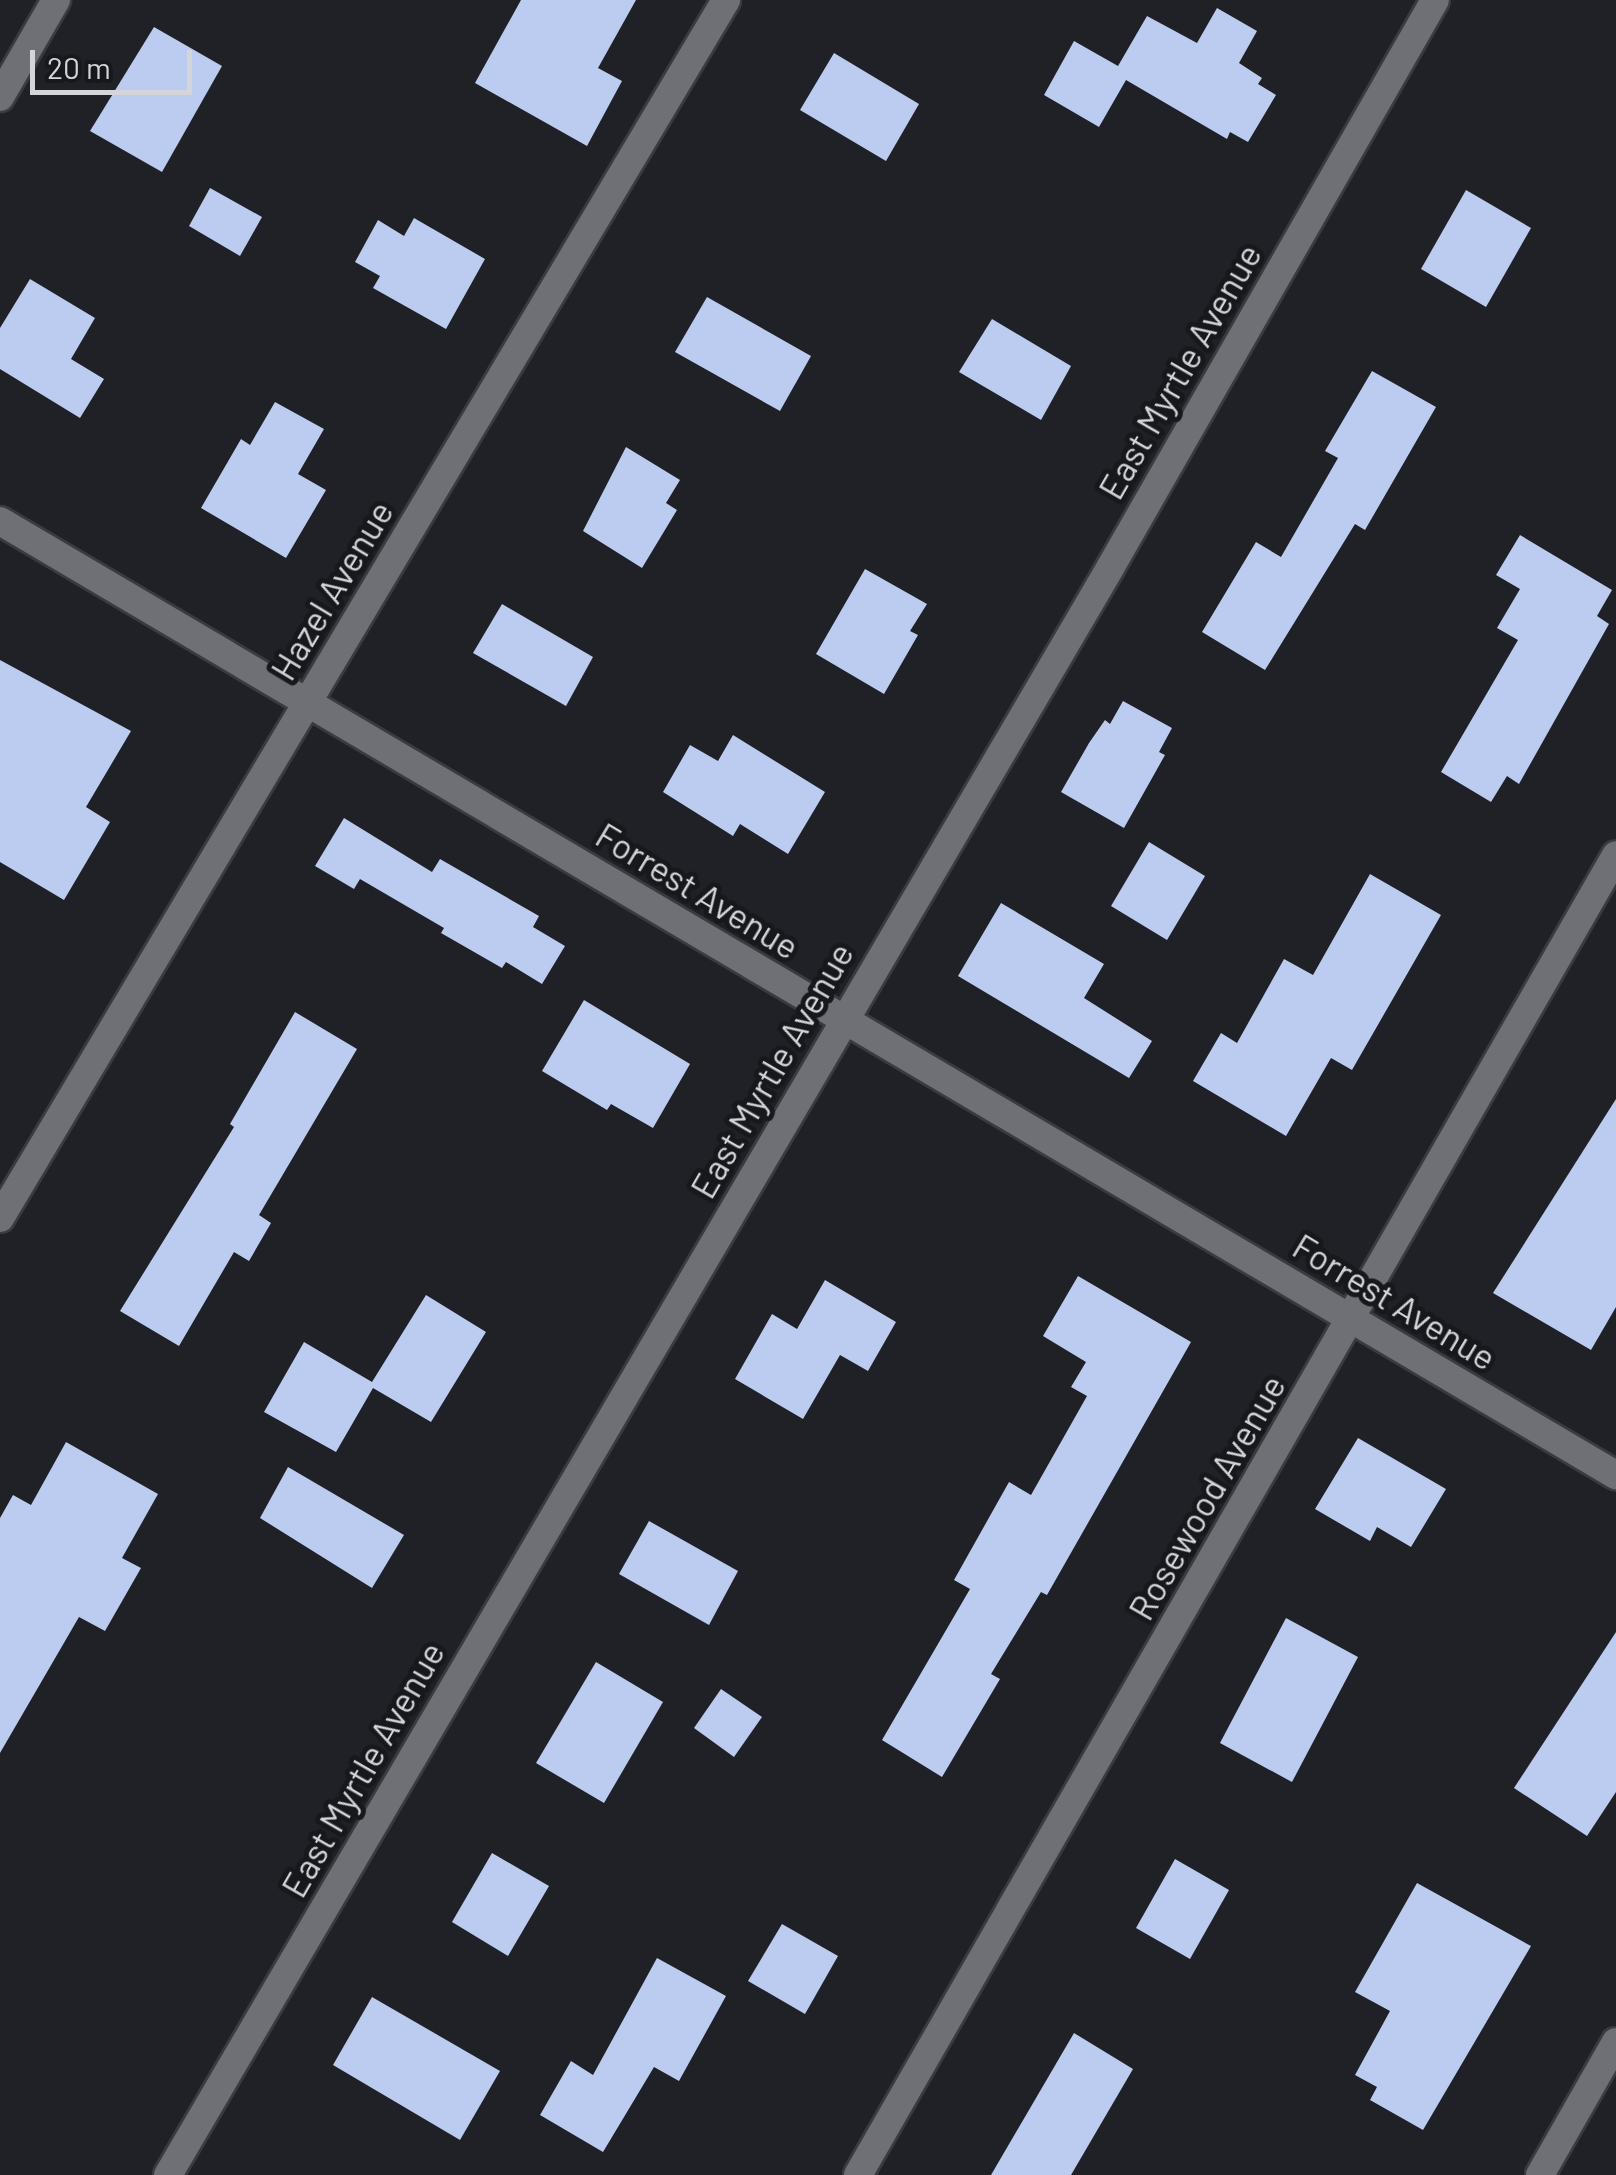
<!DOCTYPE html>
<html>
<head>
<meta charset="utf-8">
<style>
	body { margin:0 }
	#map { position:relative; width:1616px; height:2175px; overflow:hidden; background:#202126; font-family:Barlow,sans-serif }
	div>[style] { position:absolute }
	.building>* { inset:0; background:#bccbf0 }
	.roads { filter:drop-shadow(2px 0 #3a3b3f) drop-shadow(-2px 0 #3a3b3f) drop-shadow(0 2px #3a3b3f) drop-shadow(0 -2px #3a3b3f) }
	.minor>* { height:28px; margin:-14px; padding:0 14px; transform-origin:14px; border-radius:14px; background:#6e7076 }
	span { translate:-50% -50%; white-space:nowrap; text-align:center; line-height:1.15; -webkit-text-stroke:10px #16181c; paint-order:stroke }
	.street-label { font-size:35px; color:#d4d5d8 }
	.scale { position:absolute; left:30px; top:50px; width:162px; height:45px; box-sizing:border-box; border:5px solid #d4d5d8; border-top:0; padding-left:12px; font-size:30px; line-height:35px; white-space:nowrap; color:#d4d5d8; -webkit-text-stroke:8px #16181c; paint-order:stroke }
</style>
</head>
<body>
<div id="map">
	<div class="building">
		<i style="clip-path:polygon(521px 0,636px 0,598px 68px,622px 81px,587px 146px,475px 83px)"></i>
		<i style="clip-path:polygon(1217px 8px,1257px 31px,1239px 63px,1262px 78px,1258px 84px,1276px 95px,1248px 142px,1230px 132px,1227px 139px,1126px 80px,1099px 127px,1044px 95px,1074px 41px,1118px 66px,1147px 16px,1197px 43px)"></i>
		<i style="clip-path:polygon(154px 27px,222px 66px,162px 172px,90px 131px)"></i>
		<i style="clip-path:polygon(834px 53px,919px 104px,886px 161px,800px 110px)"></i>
		<i style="clip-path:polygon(210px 188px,262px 217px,240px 256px,189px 226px)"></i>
		<i style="clip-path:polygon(1466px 190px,1531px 228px,1486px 307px,1421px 269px)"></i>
		<i style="clip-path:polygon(414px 218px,485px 259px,446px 329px,373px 288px,380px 276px,355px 262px,378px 220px,404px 236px)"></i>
		<i style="clip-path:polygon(30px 279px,95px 318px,71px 359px,104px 379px,80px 418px,0 369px,0 328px)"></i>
		<i style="clip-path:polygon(707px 297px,811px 356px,780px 411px,675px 352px)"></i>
		<i style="clip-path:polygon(992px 319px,1071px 366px,1041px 420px,959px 372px)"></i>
		<i style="clip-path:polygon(1372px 371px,1436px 407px,1365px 530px,1355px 524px,1265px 670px,1202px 632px,1256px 542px,1281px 557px,1338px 458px,1325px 451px)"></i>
		<i style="clip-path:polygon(275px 402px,324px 429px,298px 474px,326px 490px,286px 558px,201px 508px,241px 439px,250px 445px)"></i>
		<i style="clip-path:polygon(626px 447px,680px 480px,666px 503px,677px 510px,642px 568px,583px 531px)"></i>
		<i style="clip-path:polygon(1520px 535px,1612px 590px,1597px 616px,1609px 624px,1519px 784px,1507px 776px,1491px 802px,1441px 772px,1518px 640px,1497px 628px,1520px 589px,1496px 575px)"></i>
		<i style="clip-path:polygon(865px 569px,927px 604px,910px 631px,918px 635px,884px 694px,816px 654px)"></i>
		<i style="clip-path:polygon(502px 604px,593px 657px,566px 706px,473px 653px)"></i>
		<i style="clip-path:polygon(0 660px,131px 731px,86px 807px,110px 822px,64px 900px,0 862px)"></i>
		<i style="clip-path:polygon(1123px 701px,1172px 728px,1159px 752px,1165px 755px,1124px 828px,1061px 792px,1089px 743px,1105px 720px,1110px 724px)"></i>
		<i style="clip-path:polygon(733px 735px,825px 792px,788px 854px,740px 824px,733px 836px,663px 792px,690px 745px,718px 761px)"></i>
		<i style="clip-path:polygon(344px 818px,432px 872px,440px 859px,539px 916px,533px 927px,565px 946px,542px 984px,506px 962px,502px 968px,441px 933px,444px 928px,360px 879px,354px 889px,315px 866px)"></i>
		<i style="clip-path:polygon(1149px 842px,1205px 876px,1167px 940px,1111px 906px)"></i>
		<i style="clip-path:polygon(1370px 874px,1441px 915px,1352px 1070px,1331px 1058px,1286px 1136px,1193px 1081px,1221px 1033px,1237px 1043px,1284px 959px,1313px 975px)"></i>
		<i style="clip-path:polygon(1001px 903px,1104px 964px,1084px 998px,1152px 1041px,1129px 1078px,958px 976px)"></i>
		<i style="clip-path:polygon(584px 1000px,690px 1064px,653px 1128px,611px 1104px,607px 1110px,542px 1071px)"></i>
		<i style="clip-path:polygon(295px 1012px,357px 1049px,259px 1215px,271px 1223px,249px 1261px,234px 1252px,179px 1346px,120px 1311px,234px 1127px,230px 1124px)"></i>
		<i style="clip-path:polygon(1616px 1099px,1616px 1307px,1591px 1350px,1493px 1293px)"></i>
		<i style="clip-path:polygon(1078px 1276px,1191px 1342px,1047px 1595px,1041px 1592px,991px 1674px,1000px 1679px,942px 1777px,882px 1740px,970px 1589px,954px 1580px,1009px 1482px,1031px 1495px,1087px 1396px,1071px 1387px,1086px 1362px,1043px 1336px)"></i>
		<i style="clip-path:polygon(825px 1280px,896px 1322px,868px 1371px,840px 1355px,803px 1419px,735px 1379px,772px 1314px,797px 1329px)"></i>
		<i style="clip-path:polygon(426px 1295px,486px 1332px,431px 1422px,373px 1388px,336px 1452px,264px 1412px,304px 1342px,372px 1382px)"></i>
		<i style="clip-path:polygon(1358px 1438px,1446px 1489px,1411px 1547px,1377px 1527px,1370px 1541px,1315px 1509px)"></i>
		<i style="clip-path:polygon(66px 1442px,158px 1494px,122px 1558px,141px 1568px,105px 1631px,79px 1617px,0 1753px,0 1518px,13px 1495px,31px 1505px)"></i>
		<i style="clip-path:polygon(288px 1467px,404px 1535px,372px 1588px,260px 1518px)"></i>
		<i style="clip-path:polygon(649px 1521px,738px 1571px,709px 1625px,619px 1574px)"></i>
		<i style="clip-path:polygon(1286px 1618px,1358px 1657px,1292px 1782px,1220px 1743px)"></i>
		<i style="clip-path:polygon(1616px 1632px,1616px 1792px,1587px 1836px,1514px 1788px)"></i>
		<i style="clip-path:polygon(596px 1662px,663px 1702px,604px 1803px,536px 1763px)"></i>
		<i style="clip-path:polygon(721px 1689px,762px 1717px,734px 1757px,694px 1728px)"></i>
		<i style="clip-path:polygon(492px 1853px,549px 1886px,508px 1956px,452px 1922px)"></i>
		<i style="clip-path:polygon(1175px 1859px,1229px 1890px,1190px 1959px,1136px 1928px)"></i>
		<i style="clip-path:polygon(1417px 1883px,1531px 1946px,1423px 2130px,1370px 2100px,1377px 2087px,1355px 2075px,1390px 2011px,1355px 1992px)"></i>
		<i style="clip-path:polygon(782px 1924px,838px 1956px,805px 2014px,748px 1981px)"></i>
		<i style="clip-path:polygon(657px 1958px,726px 1996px,679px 2081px,654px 2067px,603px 2152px,540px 2115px,571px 2061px,593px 2075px)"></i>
		<i style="clip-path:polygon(372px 1997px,500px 2071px,460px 2140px,333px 2065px)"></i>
		<i style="clip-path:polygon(1074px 2033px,1133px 2069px,1071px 2175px,991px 2175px)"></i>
	</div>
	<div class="roads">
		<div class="minor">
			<i style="left:0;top:97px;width:112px;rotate:-60deg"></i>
			<i style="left:0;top:521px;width:1877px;rotate:30.56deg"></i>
			<i style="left:0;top:1218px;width:1418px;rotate:-59.2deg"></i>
			<i style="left:168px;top:2175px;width:1863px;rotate:-59.62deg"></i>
			<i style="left:1110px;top:568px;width:654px;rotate:-60.22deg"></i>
			<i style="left:858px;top:2175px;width:1522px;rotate:-60.13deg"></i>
			<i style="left:1540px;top:2175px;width:153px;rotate:-60.3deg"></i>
		</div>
	</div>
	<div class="street-label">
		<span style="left:1179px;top:371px;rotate:-60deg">East Myrtle Avenue</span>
		<span style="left:331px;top:590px;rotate:-59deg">Hazel Avenue</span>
		<span style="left:698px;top:890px;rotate:31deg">Forrest Avenue</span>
		<span style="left:771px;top:1070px;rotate:-60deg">East Myrtle Avenue</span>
		<span style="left:1395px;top:1301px;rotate:31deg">Forrest Avenue</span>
		<span style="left:1206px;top:1497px;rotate:-60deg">Rosewood Avenue</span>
		<span style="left:362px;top:1769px;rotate:-60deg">East Myrtle Avenue</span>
	</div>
	<div class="scale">20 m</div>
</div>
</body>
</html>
